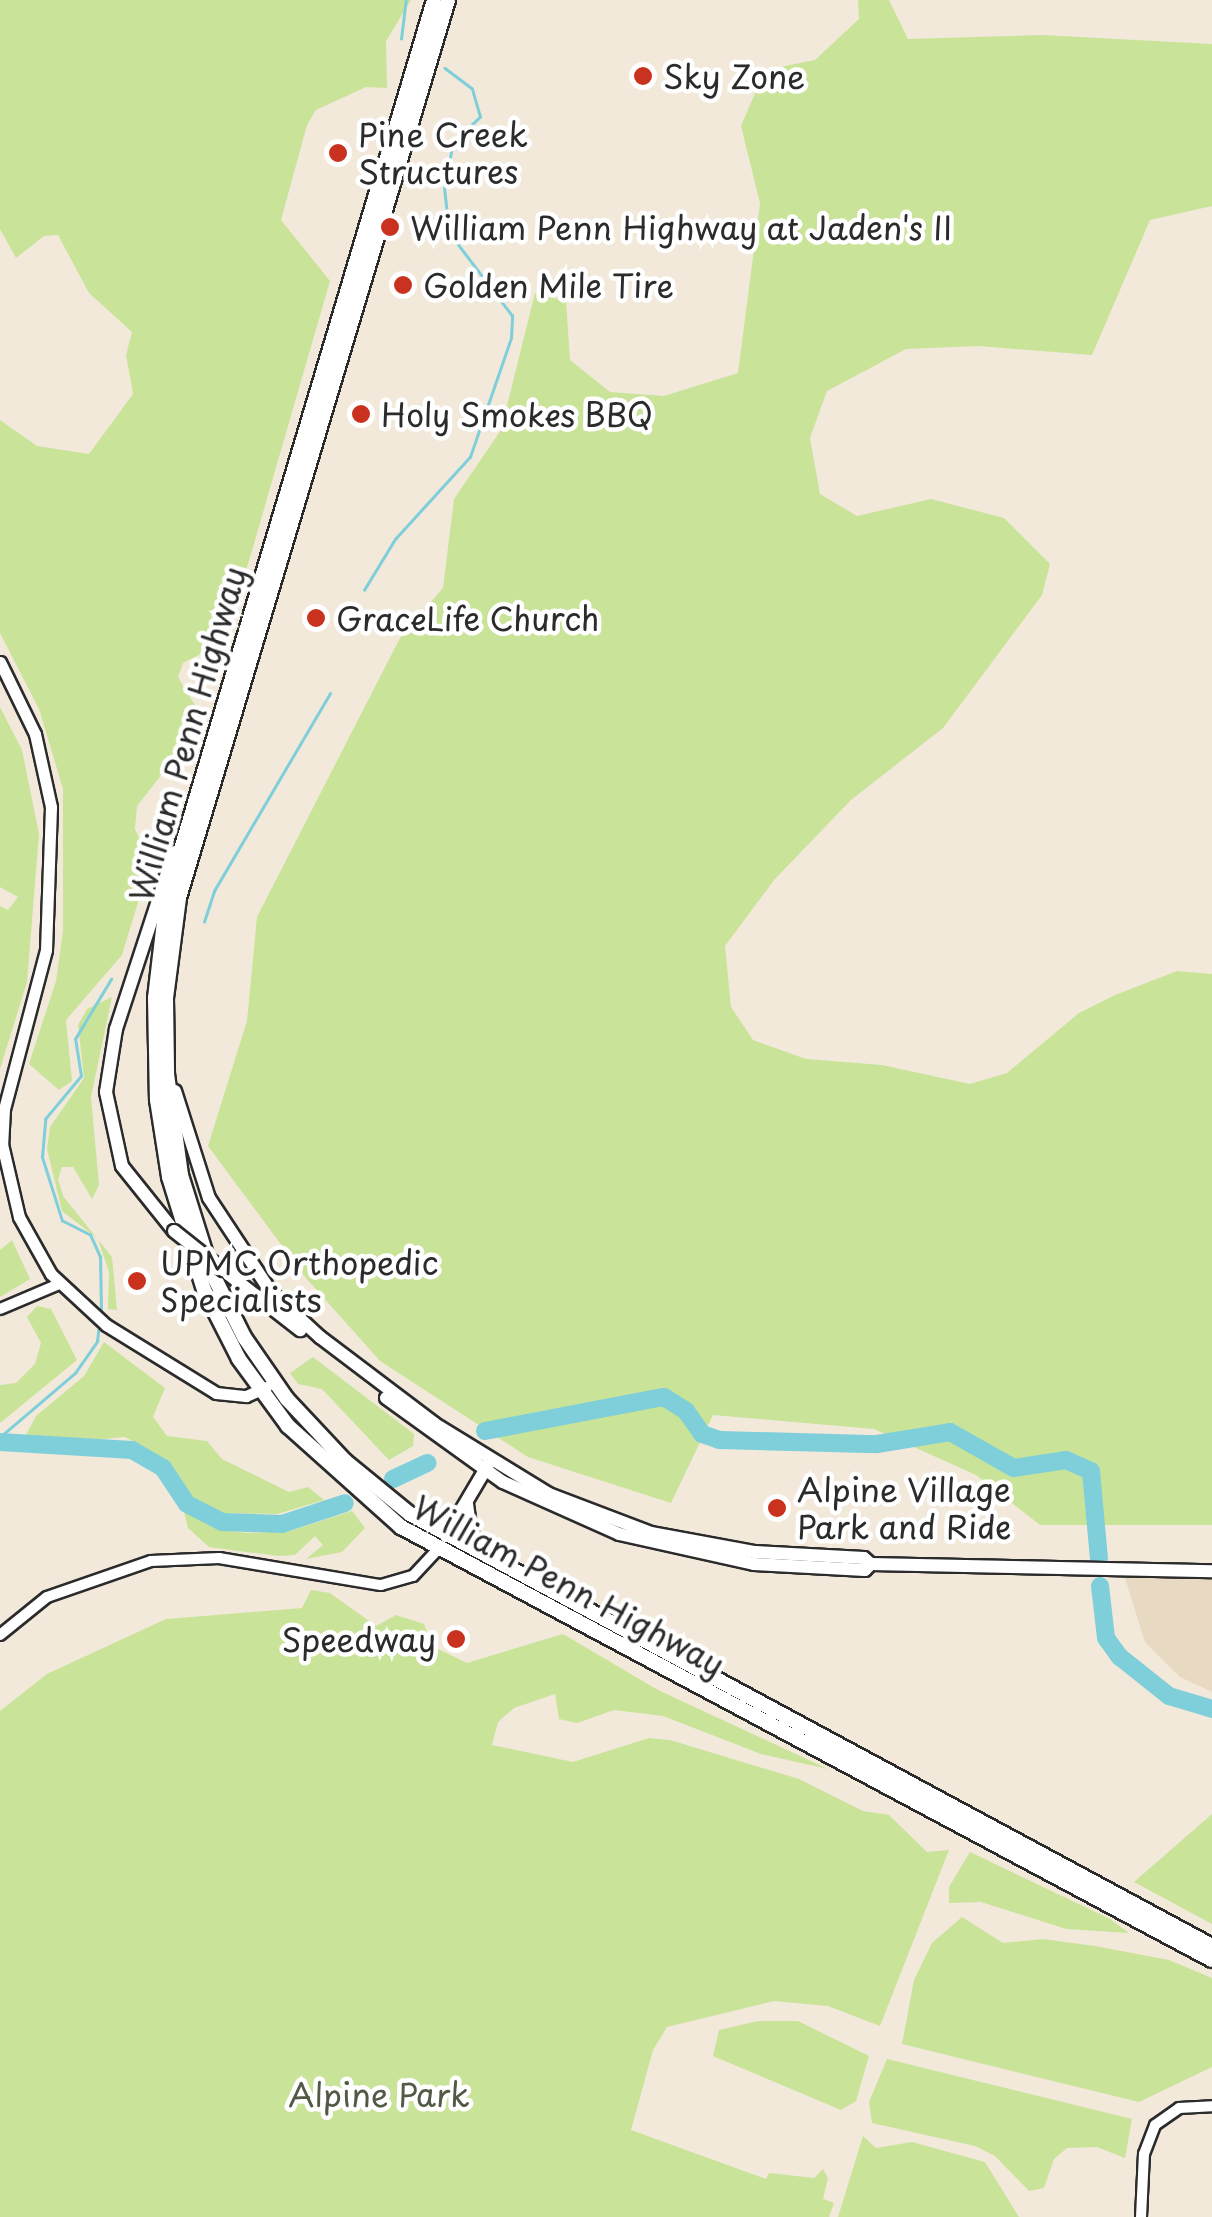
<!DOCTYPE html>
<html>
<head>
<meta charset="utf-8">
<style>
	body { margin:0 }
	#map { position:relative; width:1212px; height:2217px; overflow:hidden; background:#f2e9db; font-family:"Playpen Sans",sans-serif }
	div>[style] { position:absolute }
	.built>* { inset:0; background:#e8dac2 }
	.green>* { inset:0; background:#c9e399 }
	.stream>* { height:2.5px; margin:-1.25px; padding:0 1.25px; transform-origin:1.25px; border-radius:1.25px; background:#7fcfda }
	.river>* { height:18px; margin:-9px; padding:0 9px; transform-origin:9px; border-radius:9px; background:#7fcfda }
	.roads { filter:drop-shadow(2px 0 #2b2b2b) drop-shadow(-2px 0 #2b2b2b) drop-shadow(0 2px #2b2b2b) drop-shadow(0 -2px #2b2b2b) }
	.tertiary>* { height:10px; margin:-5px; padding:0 5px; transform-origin:5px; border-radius:5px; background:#fff }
	.secondary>* { height:11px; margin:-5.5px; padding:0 5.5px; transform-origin:5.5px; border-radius:5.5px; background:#fff }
	.primary>* { height:12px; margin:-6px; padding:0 6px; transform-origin:6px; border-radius:6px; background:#fff }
	.trunk>* { height:14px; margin:-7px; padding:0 7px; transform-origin:7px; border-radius:7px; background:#fff }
	.bridges { filter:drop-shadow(2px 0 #2b2b2b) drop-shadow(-2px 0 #2b2b2b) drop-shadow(0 2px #2b2b2b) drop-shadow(0 -2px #2b2b2b) }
	.primary-bridge>* { height:12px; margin:-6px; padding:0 6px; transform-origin:6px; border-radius:6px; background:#fff }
	.dots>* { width:28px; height:28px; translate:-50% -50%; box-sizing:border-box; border:5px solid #fff; border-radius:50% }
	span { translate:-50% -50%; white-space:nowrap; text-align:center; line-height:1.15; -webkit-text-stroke:9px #fff; paint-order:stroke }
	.poi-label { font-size:32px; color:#2b2b2b }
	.left { translate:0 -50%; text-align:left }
	.right { translate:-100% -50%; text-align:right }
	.street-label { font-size:32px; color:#2b2b2b }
	.park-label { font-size:32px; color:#525946 }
</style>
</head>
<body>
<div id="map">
	<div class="built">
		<i style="clip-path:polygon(1212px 1571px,1212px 1692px,1180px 1677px,1145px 1642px,1123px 1572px)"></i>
	</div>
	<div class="green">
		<i style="clip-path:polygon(0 0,411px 0,386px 41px,387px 88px,366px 87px,316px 110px,307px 125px,281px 220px,330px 281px,235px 609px,216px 646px,183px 663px,178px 677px,199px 712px,187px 742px,137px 806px,135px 829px,150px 863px,122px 955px,66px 1020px,72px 1081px,59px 1090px,29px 1064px,56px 981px,63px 931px,63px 789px,39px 709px,0 633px,0 420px,37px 446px,89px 454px,133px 394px,126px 355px,132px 332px,89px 293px,58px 235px,44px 236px,16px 258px,0 229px)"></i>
		<i style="clip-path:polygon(858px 0,889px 0,908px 39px,1042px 35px,1212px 44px,1212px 206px,1150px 220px,1092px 355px,978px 346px,906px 349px,827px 391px,810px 438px,820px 494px,857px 516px,931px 499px,1004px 518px,1050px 564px,1042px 595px,943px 728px,851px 800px,774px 880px,725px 946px,731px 1007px,753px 1040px,806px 1059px,882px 1065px,970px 1084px,1007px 1073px,1079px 1013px,1115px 995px,1177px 971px,1212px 974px,1212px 1525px,1040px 1525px,976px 1475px,874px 1429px,713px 1415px,671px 1503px,528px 1457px,380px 1361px,306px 1278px,208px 1146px,247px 1021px,257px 917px,400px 638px,443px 588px,454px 499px,501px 430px,535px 293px,566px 301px,570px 360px,610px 392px,664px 396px,738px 373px,760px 203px,741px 126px,765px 70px,815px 60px,859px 19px)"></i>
		<i style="clip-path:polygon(0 707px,22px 750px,39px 834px,27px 982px,0 1069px,0 906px,8px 910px,18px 897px,0 887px)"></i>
		<i style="clip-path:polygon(112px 997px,91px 1097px,99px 1185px,92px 1199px,73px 1167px,62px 1167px,58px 1179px,63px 1196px,112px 1257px,117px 1310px,108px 1309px,109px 1272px,98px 1239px,62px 1211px,47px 1149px,50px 1127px,84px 1078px,78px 1025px,87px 1009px)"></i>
		<i style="clip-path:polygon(12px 1240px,30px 1279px,0 1297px,0 1250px)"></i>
		<i style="clip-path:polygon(37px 1306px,51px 1309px,77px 1360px,0 1423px,0 1385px,16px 1383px,35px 1364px,41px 1343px,27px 1317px)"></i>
		<i style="clip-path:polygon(104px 1342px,165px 1388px,153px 1417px,167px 1436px,207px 1441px,222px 1459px,289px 1492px,308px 1487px,324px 1500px,277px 1514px,216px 1513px,187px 1494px,165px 1459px,125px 1437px,53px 1444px,26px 1435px,36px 1416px,84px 1376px)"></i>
		<i style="clip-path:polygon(313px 1357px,414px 1434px,413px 1446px,389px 1460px,322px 1389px,298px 1384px,290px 1373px)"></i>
		<i style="clip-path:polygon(183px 1507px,224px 1530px,247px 1533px,290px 1531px,352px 1511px,365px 1528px,342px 1552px,306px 1559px,323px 1545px,315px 1536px,295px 1555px,278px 1556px,209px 1547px,188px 1528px)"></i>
		<i style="clip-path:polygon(311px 1590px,330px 1593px,376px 1626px,396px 1615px,424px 1624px,432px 1646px,467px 1663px,563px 1634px,658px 1690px,828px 1769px,761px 1754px,663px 1716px,614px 1710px,577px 1723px,559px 1719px,555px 1694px,514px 1708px,498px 1722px,492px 1745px,573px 1762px,649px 1738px,670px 1740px,799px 1779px,863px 1811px,889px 1815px,927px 1852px,949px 1850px,880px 2026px,828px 2006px,774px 2001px,667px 2027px,653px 2050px,631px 2130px,766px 2179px,769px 2173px,814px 2178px,823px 2169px,828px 2178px,823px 2199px,834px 2203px,829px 2217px,0 2217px,0 1711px,47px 1674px,166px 1619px,302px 1608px)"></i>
		<i style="clip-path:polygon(1212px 1814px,1212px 1924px,1134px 1882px)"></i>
		<i style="clip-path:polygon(970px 1852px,1110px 1919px,1129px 1933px,1066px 1929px,981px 1902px,949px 1903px,949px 1887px)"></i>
		<i style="clip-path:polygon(962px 1917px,1003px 1943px,1043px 1939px,1095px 1946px,1169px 1960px,1212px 1978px,1212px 2067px,1139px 2102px,902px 2044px,914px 1980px,932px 1943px)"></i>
		<i style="clip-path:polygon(758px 2021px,798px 2021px,869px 2056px,856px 2101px,841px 2110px,713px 2056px,719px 2030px)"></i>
		<i style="clip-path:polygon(887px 2059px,1132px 2119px,1125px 2158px,1097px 2147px,1067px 2148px,1054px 2159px,1044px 2188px,1029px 2191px,995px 2156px,975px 2146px,872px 2123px,869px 2102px)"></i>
		<i style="clip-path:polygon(863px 2136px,876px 2148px,912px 2142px,985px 2162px,1019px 2217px,838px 2217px)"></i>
	</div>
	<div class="stream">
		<i style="left:401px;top:39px;width:39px;rotate:-83deg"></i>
		<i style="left:364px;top:590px;width:60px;rotate:-58.7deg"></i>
		<i style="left:395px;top:539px;width:111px;rotate:-47.6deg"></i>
		<i style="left:470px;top:457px;width:126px;rotate:-71deg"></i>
		<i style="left:511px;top:338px;width:22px;rotate:-87deg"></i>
		<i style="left:512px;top:316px;width:104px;rotate:-127.2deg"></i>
		<i style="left:449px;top:233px;width:45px;rotate:-96.3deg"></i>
		<i style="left:444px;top:188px;width:47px;rotate:-78.9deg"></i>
		<i style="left:453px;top:142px;width:37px;rotate:-43deg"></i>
		<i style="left:480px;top:117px;width:29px;rotate:-106deg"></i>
		<i style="left:472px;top:89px;width:34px;rotate:-143deg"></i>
		<i style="left:204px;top:922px;width:33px;rotate:-72deg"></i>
		<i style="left:214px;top:891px;width:229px;rotate:-59.6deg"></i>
		<i style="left:101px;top:1312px;width:55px;rotate:-91deg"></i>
		<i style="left:100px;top:1257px;width:24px;rotate:-114deg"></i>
		<i style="left:90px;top:1235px;width:31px;rotate:-153deg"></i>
		<i style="left:62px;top:1221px;width:67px;rotate:-107.4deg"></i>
		<i style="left:42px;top:1157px;width:38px;rotate:-85deg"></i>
		<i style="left:45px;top:1119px;width:56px;rotate:-50.1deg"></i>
		<i style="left:81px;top:1076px;width:37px;rotate:-99deg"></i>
		<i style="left:75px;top:1039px;width:70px;rotate:-59deg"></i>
		<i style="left:0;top:1437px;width:99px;rotate:-40.5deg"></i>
		<i style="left:75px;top:1373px;width:39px;rotate:-55deg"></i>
		<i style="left:97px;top:1341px;width:16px;rotate:-83deg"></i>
	</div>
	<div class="river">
		<i style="left:485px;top:1431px;width:182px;rotate:-10.8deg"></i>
		<i style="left:664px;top:1397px;width:26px;rotate:32deg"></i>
		<i style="left:686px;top:1411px;width:28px;rotate:55deg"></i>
		<i style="left:702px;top:1434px;width:18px;rotate:19deg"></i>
		<i style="left:719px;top:1440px;width:158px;rotate:1.5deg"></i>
		<i style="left:877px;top:1444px;width:74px;rotate:-9.3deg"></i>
		<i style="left:950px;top:1432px;width:73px;rotate:29.4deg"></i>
		<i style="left:1014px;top:1468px;width:53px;rotate:-8.7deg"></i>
		<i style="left:1066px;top:1460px;width:27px;rotate:24deg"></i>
		<i style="left:1091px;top:1471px;width:88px;rotate:84.8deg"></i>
		<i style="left:0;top:1442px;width:132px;rotate:3.5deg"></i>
		<i style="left:132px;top:1450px;width:36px;rotate:30deg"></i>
		<i style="left:163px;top:1468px;width:43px;rotate:56.3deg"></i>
		<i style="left:187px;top:1504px;width:39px;rotate:27deg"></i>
		<i style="left:222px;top:1522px;width:60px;rotate:1.9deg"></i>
		<i style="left:282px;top:1524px;width:66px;rotate:-18.4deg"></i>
		<i style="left:393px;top:1479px;width:38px;rotate:-25deg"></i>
		<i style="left:1100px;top:1586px;width:52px;rotate:83.4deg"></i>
		<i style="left:1106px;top:1638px;width:24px;rotate:54deg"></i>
		<i style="left:1120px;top:1657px;width:63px;rotate:38.5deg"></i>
		<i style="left:1169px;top:1696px;width:45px;rotate:16.8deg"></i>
	</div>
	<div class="roads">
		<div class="tertiary">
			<i style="left:0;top:1309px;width:64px;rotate:-23deg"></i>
			<i style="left:0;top:1635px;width:60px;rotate:-39deg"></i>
			<i style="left:47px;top:1597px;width:110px;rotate:-19.1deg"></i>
			<i style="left:151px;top:1561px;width:68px;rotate:-2.5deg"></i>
			<i style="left:219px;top:1558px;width:164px;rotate:9.5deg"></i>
			<i style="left:381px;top:1585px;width:33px;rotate:-16deg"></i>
			<i style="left:413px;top:1576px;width:41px;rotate:-47deg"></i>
			<i style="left:1141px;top:2217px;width:63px;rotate:-87.3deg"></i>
			<i style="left:1144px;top:2154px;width:31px;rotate:-69deg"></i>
			<i style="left:1155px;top:2125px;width:29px;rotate:-35deg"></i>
			<i style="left:1179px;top:2108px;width:33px;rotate:-3deg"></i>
		</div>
		<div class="secondary">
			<i style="left:0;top:662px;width:80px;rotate:64.1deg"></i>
			<i style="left:35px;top:734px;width:75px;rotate:77.6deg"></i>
			<i style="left:51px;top:807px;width:143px;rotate:92deg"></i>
			<i style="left:46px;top:950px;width:164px;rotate:104.8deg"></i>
			<i style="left:4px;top:1109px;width:35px;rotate:93deg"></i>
			<i style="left:2px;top:1144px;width:75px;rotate:76.9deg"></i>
			<i style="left:19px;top:1217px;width:65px;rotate:60.7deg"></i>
			<i style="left:51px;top:1274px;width:75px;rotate:42.8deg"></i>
			<i style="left:106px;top:1325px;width:129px;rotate:31.7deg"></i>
			<i style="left:216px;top:1393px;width:30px;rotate:6deg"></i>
			<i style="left:246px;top:1396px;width:22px;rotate:-24deg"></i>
		</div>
		<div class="primary">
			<i style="left:175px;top:1091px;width:112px;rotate:72.4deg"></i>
			<i style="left:209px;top:1198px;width:113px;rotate:56.6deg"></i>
			<i style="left:271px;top:1292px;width:67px;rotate:42.6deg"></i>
			<i style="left:320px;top:1337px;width:144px;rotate:37.1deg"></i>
			<i style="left:435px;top:1424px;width:134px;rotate:31.6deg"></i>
			<i style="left:549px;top:1494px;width:109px;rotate:20.9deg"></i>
			<i style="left:651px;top:1533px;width:106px;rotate:10.4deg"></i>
			<i style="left:755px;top:1552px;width:109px;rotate:3.2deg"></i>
			<i style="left:864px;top:1558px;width:9px;rotate:41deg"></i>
			<i style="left:871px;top:1564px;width:341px;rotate:1.2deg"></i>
			<i style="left:174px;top:1231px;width:83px;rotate:-128.7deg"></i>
			<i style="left:122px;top:1166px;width:76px;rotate:-102.2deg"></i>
			<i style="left:106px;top:1092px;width:64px;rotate:-81deg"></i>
			<i style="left:116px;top:1029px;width:186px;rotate:-71.9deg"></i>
			<i style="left:223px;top:1270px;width:98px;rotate:37.9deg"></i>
			<i style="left:386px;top:1398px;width:144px;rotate:35.7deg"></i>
			<i style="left:503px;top:1482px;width:127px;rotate:24.1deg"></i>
			<i style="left:619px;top:1534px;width:138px;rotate:12.5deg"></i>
			<i style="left:754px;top:1564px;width:111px;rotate:3.1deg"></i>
			<i style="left:865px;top:1570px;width:8px;rotate:-45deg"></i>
			<i style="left:467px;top:1504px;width:28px;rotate:82deg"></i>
			<i style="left:471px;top:1532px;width:26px;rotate:58deg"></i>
			<i style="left:446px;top:1536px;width:82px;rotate:-59.4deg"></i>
		</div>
		<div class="trunk">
			<i style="left:434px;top:0;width:935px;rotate:106.59deg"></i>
			<i style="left:167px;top:896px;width:103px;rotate:96.7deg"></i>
			<i style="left:155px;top:998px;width:102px;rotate:88.9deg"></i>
			<i style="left:157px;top:1100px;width:78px;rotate:81.1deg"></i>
			<i style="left:169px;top:1177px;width:118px;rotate:72.8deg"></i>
			<i style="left:204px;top:1290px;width:77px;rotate:63.1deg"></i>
			<i style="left:239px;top:1359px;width:83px;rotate:53.8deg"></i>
			<i style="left:288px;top:1426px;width:152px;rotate:41.8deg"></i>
			<i style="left:401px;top:1527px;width:919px;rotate:28.1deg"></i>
			<i style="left:448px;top:0;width:937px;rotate:106.68deg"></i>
			<i style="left:179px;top:898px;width:101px;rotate:97.4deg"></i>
			<i style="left:166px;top:998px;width:76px;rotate:89.2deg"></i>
			<i style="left:167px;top:1074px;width:102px;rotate:82.1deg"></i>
			<i style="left:181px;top:1175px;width:101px;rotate:72.6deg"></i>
			<i style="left:211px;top:1271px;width:74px;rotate:63.4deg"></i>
			<i style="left:244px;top:1337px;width:75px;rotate:55.3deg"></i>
			<i style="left:287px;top:1399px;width:85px;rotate:46.9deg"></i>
			<i style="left:345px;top:1461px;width:84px;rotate:39.2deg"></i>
			<i style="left:410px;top:1514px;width:911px;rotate:28.31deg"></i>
		</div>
	</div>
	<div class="bridges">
		<div class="primary-bridge">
			<i style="left:174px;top:1231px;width:63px;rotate:38.5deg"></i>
		</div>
	</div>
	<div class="dots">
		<i style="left:643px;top:76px;background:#c8321e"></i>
		<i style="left:338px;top:153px;background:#c8321e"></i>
		<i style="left:390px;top:227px;background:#c8321e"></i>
		<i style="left:403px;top:285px;background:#c8321e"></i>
		<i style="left:361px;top:414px;background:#c8321e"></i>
		<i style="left:316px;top:618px;background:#c8321e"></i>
		<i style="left:137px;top:1281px;background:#c8321e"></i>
		<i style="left:777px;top:1508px;background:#c8321e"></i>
		<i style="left:456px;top:1639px;background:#c8321e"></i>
	</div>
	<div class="poi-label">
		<span class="left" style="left:663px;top:76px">Sky Zone</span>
		<span class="left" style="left:358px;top:153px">Pine Creek<br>Structures</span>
		<span class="left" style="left:410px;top:227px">William Penn Highway at Jaden's II</span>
		<span class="left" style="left:423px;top:285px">Golden Mile Tire</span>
		<span class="left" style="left:381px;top:414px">Holy Smokes BBQ</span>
		<span class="left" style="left:336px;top:618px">GraceLife Church</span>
		<span class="left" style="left:160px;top:1281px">UPMC Orthopedic<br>Specialists</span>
		<span class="left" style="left:797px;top:1508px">Alpine Village<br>Park and Ride</span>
		<span class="right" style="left:436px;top:1639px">Speedway</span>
	</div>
	<div class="street-label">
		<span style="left:187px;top:734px;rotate:-74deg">William Penn Highway</span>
		<span style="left:569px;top:1585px;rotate:28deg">William Penn Highway</span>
	</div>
	<div class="park-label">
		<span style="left:379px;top:2094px">Alpine Park</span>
	</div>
</div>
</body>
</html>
